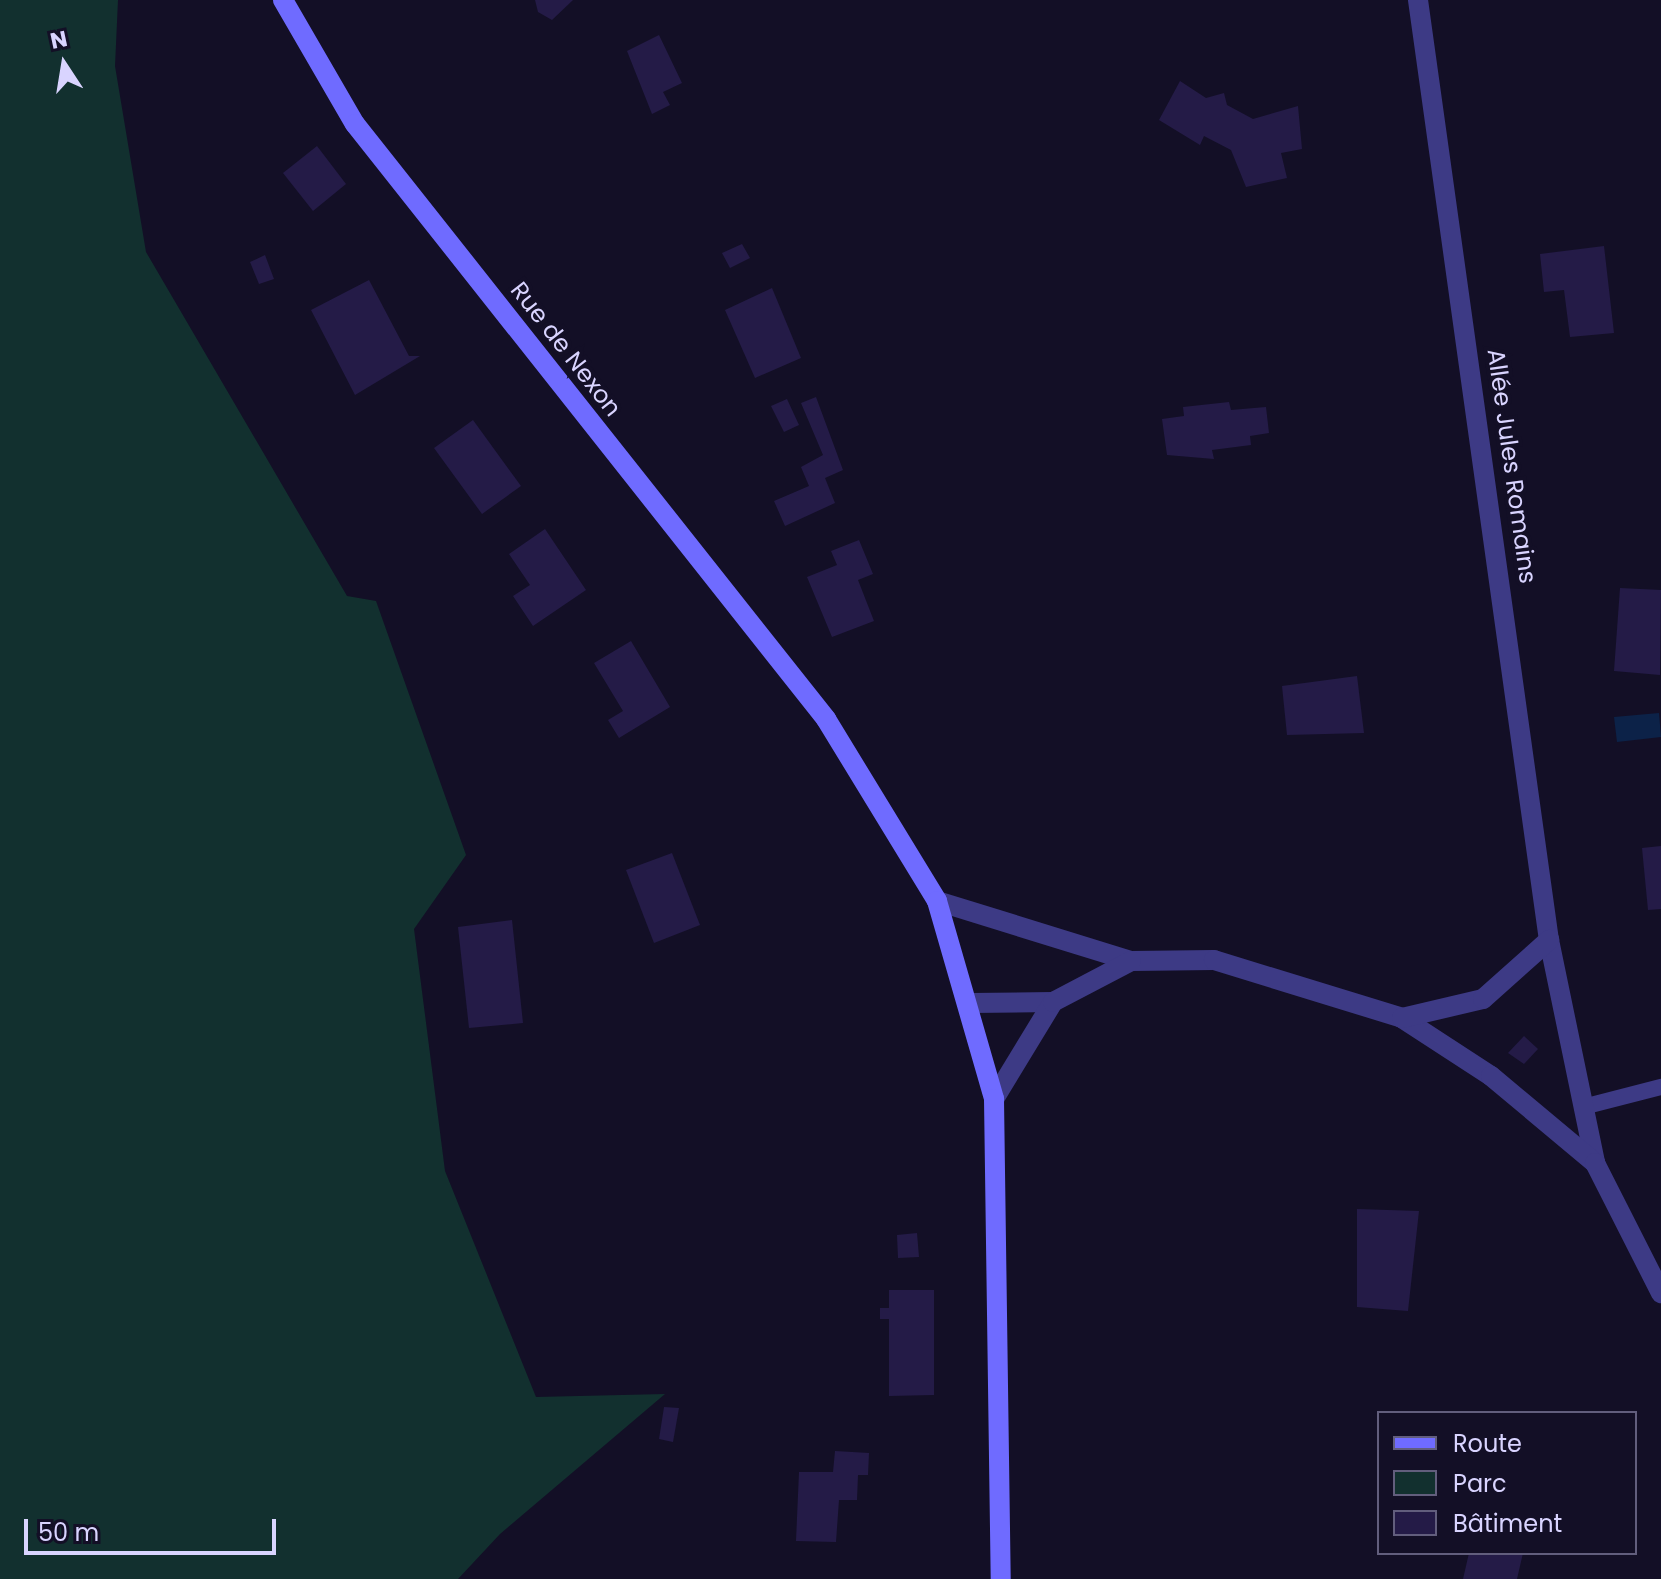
<!DOCTYPE html>
<html>
<head>
<meta charset="utf-8">
<style>
	body { margin:0 }
	#map { position:relative; width:1661px; height:1579px; overflow:hidden; background:#130f26; font-family:Poppins,sans-serif }
	div>[style] { position:absolute }
	.green>* { inset:0; background:#12302f }
	.water>* { inset:0; background:#0c2248 }
	.building>* { inset:0; background:#241b47 }
	.service>* { height:16px; margin:-8px; padding:0 8px; transform-origin:8px; border-radius:8px; background:#3d3a85 }
	.minor>* { height:20px; margin:-10px; padding:0 10px; transform-origin:10px; border-radius:10px; background:#3d3a85 }
	.secondary>* { height:20px; margin:-10px; padding:0 10px; transform-origin:10px; border-radius:10px; background:#6f6bff }
	span { translate:-50% -50%; white-space:nowrap; text-align:center; line-height:1.15; -webkit-text-stroke:8px #130f26; paint-order:stroke }
	.street-label { font-size:24px; color:#d9d4ff }
	.legend { position:absolute; left:1377px; top:1411px; width:260px; height:144px; box-sizing:border-box; background:#130f26; border:2px solid #625e7d; margin:0; padding:10px 14px; list-style:none; font-size:24px; color:#d9d4ff }
	.legend li { display:flex; align-items:center; gap:16px; height:40px }
	.legend b { width:40px; border:2px solid #625e7d }
	.north { position:absolute; left:24px; top:24px; width:80px; height:80px; -webkit-text-stroke:6px #130f26; paint-order:stroke; rotate:348deg; font-size:22px; font-weight:700; line-height:32px; text-align:center; color:#d9d4ff }
	.north::after { content:''; display:block; margin:auto; width:28px; height:36px; background:#d9d4ff; clip-path:polygon(50% 0,100% 100%,50% 72%,0 100%) }
	.scale { position:absolute; left:24px; top:1519px; width:252px; height:36px; box-sizing:border-box; border:4px solid #d9d4ff; border-top:0; padding-left:10px; font-size:24px; line-height:28px; white-space:nowrap; color:#d9d4ff; -webkit-text-stroke:6px #130f26; paint-order:stroke }
</style>
</head>
<body>
<div id="map">
	<div class="green">
		<i style="clip-path:polygon(0 0,118px 0,115px 66px,146px 252px,347px 596px,376px 601px,466px 855px,414px 929px,445px 1171px,536px 1397px,665px 1394px,500px 1534px,458px 1579px,0 1579px)"></i>
	</div>
	<div class="water">
		<i style="clip-path:polygon(1659px 713px,1661px 737px,1617px 742px,1614px 717px)"></i>
	</div>
	<div class="building">
		<i style="clip-path:polygon(535px 0,573px 0,552px 20px,538px 12px)"></i>
		<i style="clip-path:polygon(659px 35px,682px 83px,663px 92px,670px 105px,652px 114px,627px 51px)"></i>
		<i style="clip-path:polygon(1180px 81px,1206px 98px,1224px 93px,1227px 105px,1253px 119px,1298px 106px,1302px 149px,1281px 153px,1287px 178px,1246px 187px,1231px 150px,1204px 136px,1200px 145px,1159px 120px)"></i>
		<i style="clip-path:polygon(317px 146px,346px 184px,313px 211px,283px 173px)"></i>
		<i style="clip-path:polygon(742px 244px,750px 258px,730px 268px,722px 253px)"></i>
		<i style="clip-path:polygon(1604px 246px,1614px 333px,1570px 337px,1564px 290px,1544px 292px,1540px 254px)"></i>
		<i style="clip-path:polygon(265px 255px,274px 279px,259px 284px,250px 262px)"></i>
		<i style="clip-path:polygon(369px 280px,409px 356px,420px 356px,355px 395px,311px 310px)"></i>
		<i style="clip-path:polygon(772px 288px,801px 358px,755px 378px,725px 310px)"></i>
		<i style="clip-path:polygon(816px 397px,843px 470px,825px 478px,835px 503px,785px 526px,774px 501px,809px 486px,801px 467px,823px 455px,801px 403px)"></i>
		<i style="clip-path:polygon(787px 399px,799px 425px,784px 432px,771px 406px)"></i>
		<i style="clip-path:polygon(1229px 402px,1231px 410px,1266px 407px,1269px 433px,1250px 436px,1251px 445px,1212px 450px,1214px 459px,1167px 455px,1162px 419px,1184px 416px,1183px 407px)"></i>
		<i style="clip-path:polygon(473px 420px,521px 486px,482px 514px,434px 448px)"></i>
		<i style="clip-path:polygon(545px 529px,586px 590px,533px 626px,513px 596px,530px 585px,509px 554px)"></i>
		<i style="clip-path:polygon(859px 540px,873px 574px,858px 580px,874px 621px,832px 637px,807px 577px,837px 565px,831px 551px)"></i>
		<i style="clip-path:polygon(1620px 588px,1661px 590px,1660px 675px,1614px 671px)"></i>
		<i style="clip-path:polygon(631px 641px,670px 707px,619px 738px,608px 720px,623px 711px,594px 663px)"></i>
		<i style="clip-path:polygon(1357px 676px,1364px 733px,1287px 735px,1282px 686px)"></i>
		<i style="clip-path:polygon(1661px 846px,1661px 909px,1648px 910px,1642px 848px)"></i>
		<i style="clip-path:polygon(672px 853px,700px 925px,654px 943px,626px 870px)"></i>
		<i style="clip-path:polygon(512px 920px,523px 1023px,469px 1028px,458px 927px)"></i>
		<i style="clip-path:polygon(1524px 1036px,1538px 1049px,1524px 1064px,1508px 1053px)"></i>
		<i style="clip-path:polygon(1357px 1209px,1419px 1211px,1408px 1311px,1357px 1307px)"></i>
		<i style="clip-path:polygon(917px 1233px,919px 1257px,898px 1258px,897px 1235px)"></i>
		<i style="clip-path:polygon(889px 1290px,934px 1290px,934px 1395px,889px 1396px,889px 1319px,880px 1319px,880px 1308px,889px 1308px)"></i>
		<i style="clip-path:polygon(664px 1407px,679px 1408px,673px 1442px,659px 1439px)"></i>
		<i style="clip-path:polygon(835px 1451px,869px 1453px,868px 1475px,858px 1475px,857px 1500px,839px 1500px,836px 1542px,796px 1541px,799px 1472px,833px 1472px)"></i>
		<i style="clip-path:polygon(1469px 1553px,1523px 1553px,1517px 1579px,1463px 1579px)"></i>
	</div>
	<div class="service">
		<i style="left:1583px;top:1107px;width:81px;rotate:-14.4deg"></i>
	</div>
	<div class="minor">
		<i style="left:1418px;top:0;width:949px;rotate:82.07deg"></i>
		<i style="left:1549px;top:940px;width:228px;rotate:78.3deg"></i>
		<i style="left:937px;top:901px;width:203px;rotate:17.2deg"></i>
		<i style="left:1131px;top:961px;width:83px;rotate:-0.7deg"></i>
		<i style="left:1214px;top:960px;width:197px;rotate:17.1deg"></i>
		<i style="left:1402px;top:1018px;width:106px;rotate:33.1deg"></i>
		<i style="left:1491px;top:1076px;width:136px;rotate:39.9deg"></i>
		<i style="left:1595px;top:1163px;width:146px;rotate:63.1deg"></i>
		<i style="left:971px;top:1003px;width:82px;rotate:-0.7deg"></i>
		<i style="left:1402px;top:1018px;width:83px;rotate:-13.2deg"></i>
		<i style="left:1483px;top:999px;width:89px;rotate:-41.8deg"></i>
		<i style="left:994px;top:1099px;width:114px;rotate:-58.7deg"></i>
		<i style="left:1053px;top:1002px;width:88px;rotate:-27.7deg"></i>
	</div>
	<div class="secondary">
		<i style="left:283px;top:0;width:143px;rotate:59.9deg"></i>
		<i style="left:355px;top:124px;width:759px;rotate:51.63deg"></i>
		<i style="left:826px;top:719px;width:213px;rotate:58.6deg"></i>
		<i style="left:937px;top:901px;width:206px;rotate:73.9deg"></i>
		<i style="left:994px;top:1099px;width:480px;rotate:89.2deg"></i>
	</div>
	<div class="street-label">
		<span style="left:566px;top:349px;rotate:52deg">Rue de Nexon</span>
		<span style="left:1512px;top:466px;rotate:82deg">Allée Jules Romains</span>
	</div>
	<ul class="legend">
	<li><b style="height:10px;background:#6f6bff"></b>Route</li>
	<li><b style="height:22px;background:#12302f"></b>Parc</li>
	<li><b style="height:22px;background:#241b47"></b>Bâtiment</li>
	</ul>
	<div class="north">N</div>
	<div class="scale">50 m</div>
</div>
</body>
</html>
